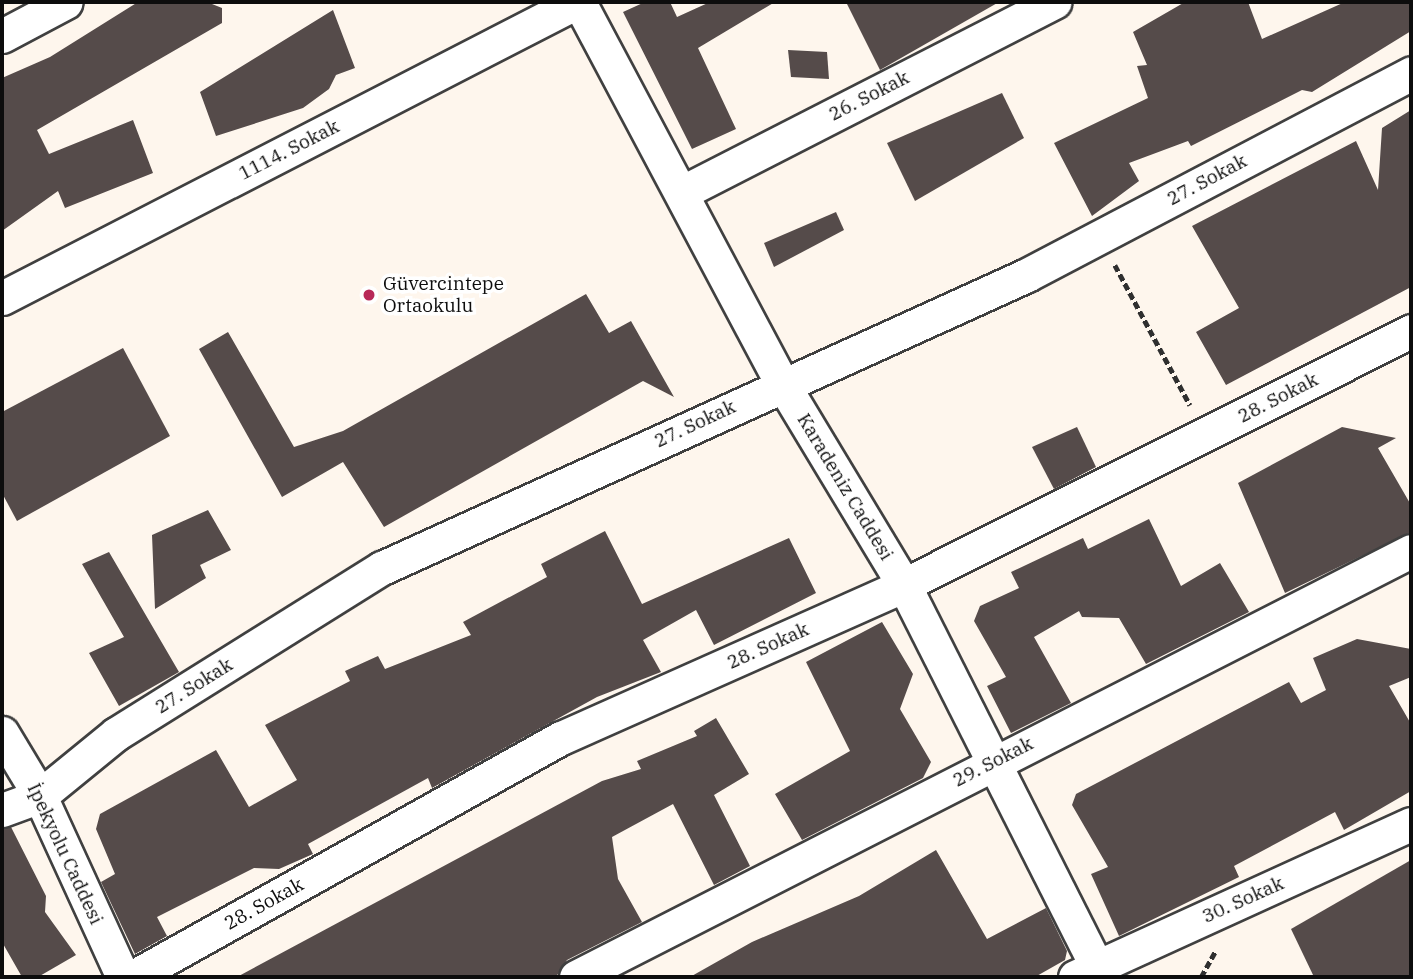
<!DOCTYPE html>
<html>
<head>
<meta charset="utf-8">
<style>
	body { margin:0 }
	#map { position:relative; width:1413px; height:979px; overflow:hidden; background:#fef6ed; font-family:"IBM Plex Serif",serif }
	div>[style] { position:absolute }
	.building>* { inset:0; background:#554b4a }
	.path>* { height:4.5px; margin-top:-2.25px; transform-origin:0; background:repeating-linear-gradient(90deg,#2f2f2f 0 7px,transparent 0 10.5px) }
	.roads { filter:drop-shadow(2px 0 #404040) drop-shadow(-2px 0 #404040) drop-shadow(0 2px #404040) drop-shadow(0 -2px #404040) }
	.street>* { height:33px; margin:-16.5px; padding:0 16.5px; transform-origin:16.5px; border-radius:16.5px; background:#fff }
	.dots>* { width:19px; height:19px; translate:-50% -50%; box-sizing:border-box; border:4px solid #fff; border-radius:50% }
	span { translate:-50% -50%; white-space:nowrap; text-align:center; line-height:1.15; -webkit-text-stroke:7px #fff; paint-order:stroke }
	.street-label { font-size:19px; color:#0d0d0d }
	.poi-label { font-size:19px; color:#0d0d0d }
	.left { translate:0 -50%; text-align:left }
	.frame { position:absolute; inset:0; border:4px solid #0d0d0d; pointer-events:none }
</style>
</head>
<body>
<div id="map">
	<div class="building">
		<i style="clip-path:polygon(138px 2px,207px 2px,222px 8px,222px 23px,37px 130px,49px 154px,133px 120px,153px 173px,65px 208px,58px 191px,2px 231px,2px 78px,50px 57px)"></i>
		<i style="clip-path:polygon(645px 2px,670px 2px,677px 17px,710px 2px,775px 2px,698px 48px,736px 129px,692px 149px,623px 12px)"></i>
		<i style="clip-path:polygon(846px 2px,999px 2px,880px 70px)"></i>
		<i style="clip-path:polygon(1185px 2px,1248px 2px,1262px 39px,1345px 2px,1411px 2px,1411px 31px,1312px 92px,1302px 90px,1191px 146px,1188px 141px,1129px 163px,1139px 181px,1092px 216px,1054px 143px,1148px 98px,1137px 66px,1147px 65px,1133px 32px)"></i>
		<i style="clip-path:polygon(333px 10px,355px 68px,336px 75px,329px 89px,303px 108px,216px 136px,200px 92px)"></i>
		<i style="clip-path:polygon(788px 50px,827px 52px,829px 79px,791px 77px)"></i>
		<i style="clip-path:polygon(1002px 93px,1024px 138px,915px 201px,887px 143px)"></i>
		<i style="clip-path:polygon(1411px 110px,1411px 287px,1226px 385px,1196px 332px,1239px 308px,1192px 226px,1356px 141px,1378px 190px,1382px 128px)"></i>
		<i style="clip-path:polygon(836px 212px,844px 230px,774px 267px,764px 243px)"></i>
		<i style="clip-path:polygon(586px 294px,609px 333px,631px 321px,674px 397px,643px 381px,384px 527px,343px 462px,282px 497px,199px 349px,228px 332px,294px 447px,343px 431px)"></i>
		<i style="clip-path:polygon(123px 348px,170px 436px,17px 521px,2px 493px,2px 412px)"></i>
		<i style="clip-path:polygon(1077px 427px,1096px 467px,1054px 489px,1032px 447px)"></i>
		<i style="clip-path:polygon(1342px 427px,1396px 438px,1378px 448px,1411px 505px,1411px 532px,1285px 593px,1238px 483px)"></i>
		<i style="clip-path:polygon(208px 510px,231px 550px,200px 565px,206px 578px,155px 609px,152px 535px)"></i>
		<i style="clip-path:polygon(1149px 519px,1181px 586px,1220px 563px,1249px 612px,1146px 664px,1119px 618px,1082px 617px,1079px 611px,1034px 637px,1071px 703px,1011px 733px,987px 686px,1006px 677px,974px 621px,980px 606px,1019px 588px,1011px 572px,1083px 538px,1088px 549px)"></i>
		<i style="clip-path:polygon(605px 531px,642px 604px,789px 538px,816px 593px,714px 645px,696px 610px,643px 640px,661px 672px,597px 697px,432px 788px,428px 778px,308px 844px,313px 854px,279px 869px,254px 868px,157px 917px,167px 936px,135px 954px,101px 882px,115px 874px,96px 829px,100px 814px,216px 750px,249px 807px,297px 780px,265px 725px,350px 681px,345px 671px,378px 656px,385px 669px,471px 635px,463px 622px,547px 577px,541px 564px)"></i>
		<i style="clip-path:polygon(109px 552px,179px 672px,119px 706px,89px 653px,124px 637px,82px 564px)"></i>
		<i style="clip-path:polygon(882px 622px,913px 674px,900px 709px,931px 762px,923px 778px,802px 840px,775px 794px,850px 751px,806px 662px)"></i>
		<i style="clip-path:polygon(1357px 639px,1411px 649px,1411px 677px,1389px 686px,1411px 724px,1411px 791px,1344px 830px,1335px 812px,1234px 866px,1239px 877px,1119px 936px,1091px 874px,1108px 867px,1072px 805px,1076px 794px,1289px 682px,1301px 703px,1326px 690px,1313px 658px)"></i>
		<i style="clip-path:polygon(716px 718px,749px 774px,714px 795px,750px 866px,714px 885px,673px 804px,612px 837px,618px 879px,642px 922px,567px 960px,556px 977px,237px 977px,602px 781px,641px 769px,637px 761px,697px 736px,694px 731px)"></i>
		<i style="clip-path:polygon(11px 827px,46px 896px,45px 912px,76px 955px,38px 977px,22px 977px,2px 942px,2px 829px)"></i>
		<i style="clip-path:polygon(936px 850px,987px 939px,1046px 908px,1067px 951px,1065px 960px,1035px 977px,690px 977px,752px 942px,859px 896px)"></i>
		<i style="clip-path:polygon(1411px 860px,1411px 977px,1314px 977px,1291px 929px)"></i>
	</div>
	<div class="path">
		<i style="left:1115px;top:265px;width:159px;rotate:61.8deg"></i>
		<i style="left:1201px;top:977px;width:31px;rotate:-61deg"></i>
	</div>
	<div class="roads">
		<div class="street">
			<i style="left:579px;top:2px;width:432px;rotate:62deg"></i>
			<i style="left:782px;top:383px;width:236px;rotate:58.9deg"></i>
			<i style="left:904px;top:585px;width:439px;rotate:63.2deg"></i>
			<i style="left:2px;top:36px;width:72px;rotate:-28deg"></i>
			<i style="left:685px;top:191px;width:415px;rotate:-27.1deg"></i>
			<i style="left:2px;top:298px;width:647px;rotate:-27.24deg"></i>
			<i style="left:2px;top:733px;width:74px;rotate:58.9deg"></i>
			<i style="left:40px;top:796px;width:199px;rotate:65.4deg"></i>
			<i style="left:2px;top:810px;width:40px;rotate:-20.2deg"></i>
			<i style="left:40px;top:796px;width:98px;rotate:-39.2deg"></i>
			<i style="left:116px;top:734px;width:314px;rotate:-32deg"></i>
			<i style="left:382px;top:568px;width:708px;rotate:-24.43deg"></i>
			<i style="left:1027px;top:275px;width:434px;rotate:-27.7deg"></i>
			<i style="left:133px;top:977px;width:490px;rotate:-29.2deg"></i>
			<i style="left:561px;top:738px;width:376px;rotate:-24deg"></i>
			<i style="left:904px;top:585px;width:567px;rotate:-26.61deg"></i>
			<i style="left:576px;top:977px;width:937px;rotate:-27.03deg"></i>
			<i style="left:1075px;top:977px;width:369px;rotate:-24.5deg"></i>
		</div>
	</div>
	<div class="dots">
		<i style="left:369px;top:295px;background:#b82958"></i>
	</div>
	<div class="street-label">
		<span style="left:869px;top:96px;rotate:-27deg">26. Sokak</span>
		<span style="left:289px;top:150px;rotate:-27deg">1114. Sokak</span>
		<span style="left:1207px;top:180px;rotate:-28deg">27. Sokak</span>
		<span style="left:1278px;top:398px;rotate:-27deg">28. Sokak</span>
		<span style="left:695px;top:424px;rotate:-25deg">27. Sokak</span>
		<span style="left:845px;top:487px;rotate:59deg">Karadeniz Caddesi</span>
		<span style="left:768px;top:646px;rotate:-24deg">28. Sokak</span>
		<span style="left:194px;top:686px;rotate:-32deg">27. Sokak</span>
		<span style="left:993px;top:762px;rotate:-27deg">29. Sokak</span>
		<span style="left:65px;top:854px;rotate:65deg">İpekyolu Caddesi</span>
		<span style="left:1243px;top:900px;rotate:-24deg">30. Sokak</span>
		<span style="left:264px;top:904px;rotate:-29deg">28. Sokak</span>
	</div>
	<div class="poi-label">
		<span class="left" style="left:383px;top:295px">Güvercintepe<br>Ortaokulu</span>
	</div>
	<div class="frame"></div>
</div>
</body>
</html>
